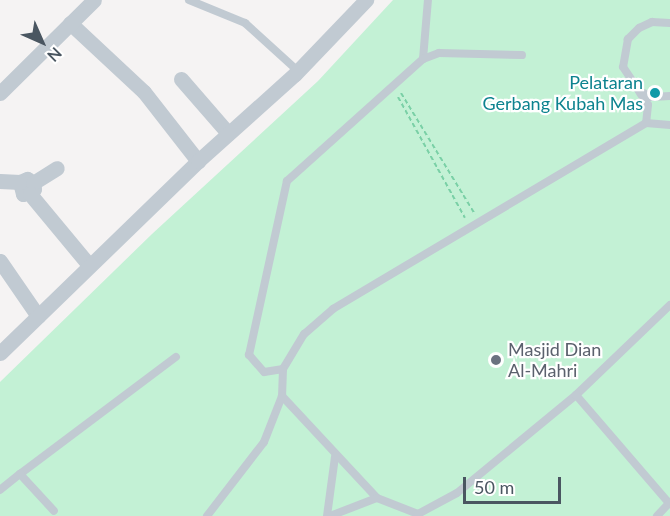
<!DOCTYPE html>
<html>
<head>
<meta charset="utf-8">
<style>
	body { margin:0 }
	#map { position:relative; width:670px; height:516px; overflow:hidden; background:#f5f3f3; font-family:Lato,sans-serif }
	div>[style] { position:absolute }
	.green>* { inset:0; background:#c3f1d5 }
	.path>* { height:2px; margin-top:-1px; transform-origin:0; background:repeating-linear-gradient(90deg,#7ad0a6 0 4.5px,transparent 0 7.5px) }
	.lane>* { height:8px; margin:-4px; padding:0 4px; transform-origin:4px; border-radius:4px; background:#c1cad2 }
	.street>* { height:15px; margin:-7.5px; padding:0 7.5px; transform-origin:7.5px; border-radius:7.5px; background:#c1cad2 }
	.dots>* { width:16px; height:16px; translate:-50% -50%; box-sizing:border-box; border:3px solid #fff; border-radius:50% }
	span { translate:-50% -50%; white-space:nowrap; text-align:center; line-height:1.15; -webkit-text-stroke:4.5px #fff; paint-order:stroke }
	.culture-label { font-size:18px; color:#0d838f }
	.right { translate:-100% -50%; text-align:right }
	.worship-label { font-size:18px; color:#5b616d }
	.left { translate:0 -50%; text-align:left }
	.north { position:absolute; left:12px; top:12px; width:60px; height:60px; -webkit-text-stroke:4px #fff; paint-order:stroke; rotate:135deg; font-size:16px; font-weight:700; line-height:24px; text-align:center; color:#4a5661 }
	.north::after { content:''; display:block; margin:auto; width:21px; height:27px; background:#4a5661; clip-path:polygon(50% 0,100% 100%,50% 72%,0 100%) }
	.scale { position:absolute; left:463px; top:477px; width:98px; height:27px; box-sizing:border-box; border:3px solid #4a5661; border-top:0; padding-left:8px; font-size:18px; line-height:21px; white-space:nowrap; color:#4a5661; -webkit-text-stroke:4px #fff; paint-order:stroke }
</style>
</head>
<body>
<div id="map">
	<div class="green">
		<i style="clip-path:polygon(393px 0,670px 0,670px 516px,0 516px,0 382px,152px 234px,318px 81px)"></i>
	</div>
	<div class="path">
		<i style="left:401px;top:93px;width:142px;rotate:58.6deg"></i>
		<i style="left:398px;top:97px;width:138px;rotate:61deg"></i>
	</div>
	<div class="lane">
		<i style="left:189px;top:0;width:61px;rotate:22.3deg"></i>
		<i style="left:245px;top:23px;width:72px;rotate:42.2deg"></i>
		<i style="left:670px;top:23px;width:18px;rotate:-177deg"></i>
		<i style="left:652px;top:22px;width:14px;rotate:155deg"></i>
		<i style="left:639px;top:28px;width:16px;rotate:135deg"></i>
		<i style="left:628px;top:39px;width:28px;rotate:100deg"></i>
		<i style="left:623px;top:67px;width:29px;rotate:56deg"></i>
		<i style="left:639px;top:91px;width:14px;rotate:25deg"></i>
		<i style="left:652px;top:97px;width:18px;rotate:-3deg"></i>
		<i style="left:423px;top:59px;width:59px;rotate:-85.2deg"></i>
		<i style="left:640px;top:93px;width:14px;rotate:56deg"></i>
		<i style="left:648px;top:105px;width:18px;rotate:96deg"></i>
		<i style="left:670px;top:125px;width:24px;rotate:-175deg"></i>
		<i style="left:646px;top:123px;width:364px;rotate:149.3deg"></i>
		<i style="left:333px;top:309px;width:38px;rotate:139deg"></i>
		<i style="left:304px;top:334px;width:41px;rotate:121deg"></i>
		<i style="left:283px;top:369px;width:27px;rotate:92deg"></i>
		<i style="left:282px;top:396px;width:139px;rotate:47deg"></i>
		<i style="left:377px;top:498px;width:44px;rotate:21.3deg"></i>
		<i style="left:418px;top:514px;width:44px;rotate:-28.3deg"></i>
		<i style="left:457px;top:493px;width:154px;rotate:-39.5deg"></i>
		<i style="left:576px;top:395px;width:130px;rotate:-43.8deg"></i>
		<i style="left:283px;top:369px;width:19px;rotate:171deg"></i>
		<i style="left:264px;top:372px;width:23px;rotate:-131deg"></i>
		<i style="left:249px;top:355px;width:178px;rotate:-77.7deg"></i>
		<i style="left:287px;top:181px;width:183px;rotate:-41.9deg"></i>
		<i style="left:423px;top:59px;width:17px;rotate:-21deg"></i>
		<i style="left:439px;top:53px;width:83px;rotate:1.4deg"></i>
		<i style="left:576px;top:395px;width:143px;rotate:49.3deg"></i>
		<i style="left:20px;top:474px;width:195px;rotate:-36.9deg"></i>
		<i style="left:0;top:490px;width:26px;rotate:-39deg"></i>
		<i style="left:20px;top:474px;width:50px;rotate:47.4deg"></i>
		<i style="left:207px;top:516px;width:93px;rotate:-52.4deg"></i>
		<i style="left:264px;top:442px;width:49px;rotate:-68.6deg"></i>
		<i style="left:327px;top:516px;width:60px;rotate:-82.3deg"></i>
		<i style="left:330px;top:516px;width:50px;rotate:-21deg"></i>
		<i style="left:657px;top:516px;width:19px;rotate:-47deg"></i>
	</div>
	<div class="street">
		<i style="left:70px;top:23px;width:101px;rotate:43deg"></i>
		<i style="left:144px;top:92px;width:88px;rotate:52deg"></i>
		<i style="left:181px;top:79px;width:72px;rotate:49deg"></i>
		<i style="left:0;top:93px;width:132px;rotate:-44.7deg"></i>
		<i style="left:27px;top:179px;width:7px;rotate:34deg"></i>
		<i style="left:33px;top:183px;width:6px;rotate:81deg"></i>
		<i style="left:34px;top:189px;width:12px;rotate:156deg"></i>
		<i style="left:23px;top:194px;width:12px;rotate:-104deg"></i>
		<i style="left:20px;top:182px;width:8px;rotate:-23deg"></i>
		<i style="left:0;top:181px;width:20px;rotate:3deg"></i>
		<i style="left:33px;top:183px;width:28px;rotate:-32deg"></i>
		<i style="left:30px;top:194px;width:92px;rotate:50.3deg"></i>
		<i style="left:0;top:261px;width:67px;rotate:55.4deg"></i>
		<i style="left:0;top:353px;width:276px;rotate:-44.1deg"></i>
		<i style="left:198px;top:161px;width:130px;rotate:-41.9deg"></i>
		<i style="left:295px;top:74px;width:103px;rotate:-46.2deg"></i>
	</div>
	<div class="dots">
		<i style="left:655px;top:93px;background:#0f9aa8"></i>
		<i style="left:496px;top:360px;background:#6b7280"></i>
	</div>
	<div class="culture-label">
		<span class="right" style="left:643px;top:93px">Pelataran<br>Gerbang Kubah Mas</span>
	</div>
	<div class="worship-label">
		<span class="left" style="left:508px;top:360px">Masjid Dian<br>Al-Mahri</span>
	</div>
	<div class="north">N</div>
	<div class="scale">50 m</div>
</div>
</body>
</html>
